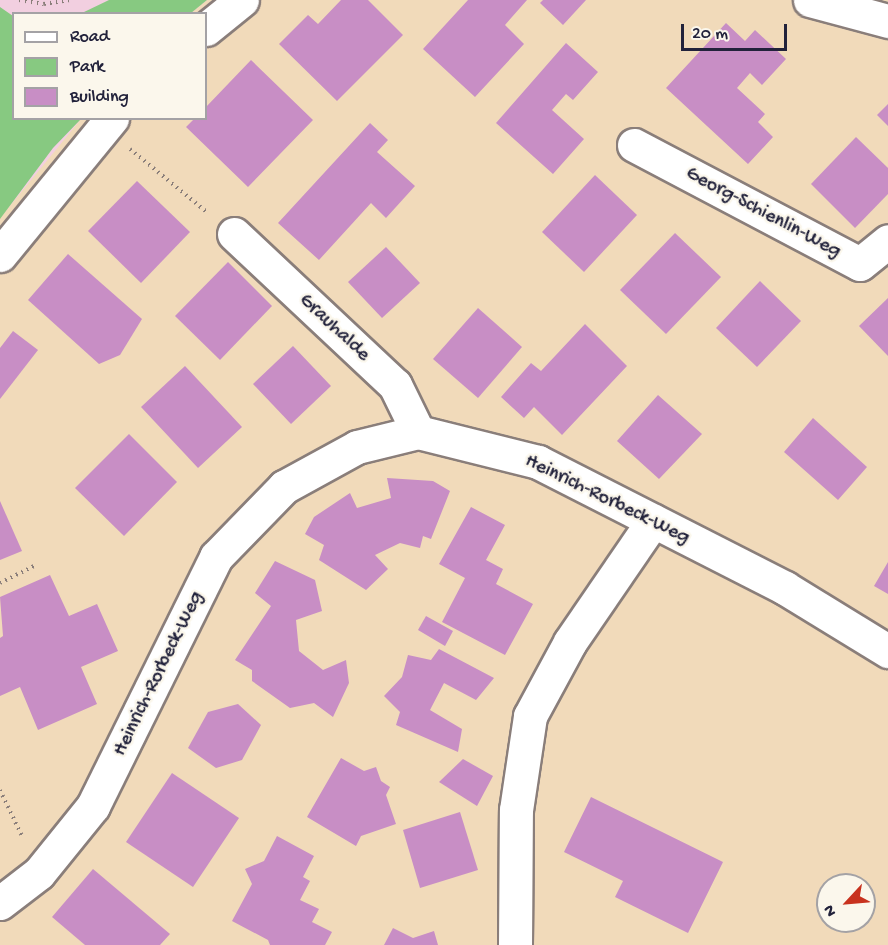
<!DOCTYPE html>
<html>
<head>
<meta charset="utf-8">
<style>
	body { margin:0 }
	#map { position:relative; width:888px; height:945px; overflow:hidden; background:#f1daba; font-family:"Gochi Hand",sans-serif }
	div>[style] { position:absolute }
	.built>* { inset:0; background:#f2cfe0 }
	.green>* { inset:0; background:#87c981 }
	.building>* { inset:0; background:#c88ec5 }
	.path>* { height:4px; margin-top:-2px; transform-origin:0; background:repeating-linear-gradient(90deg,#8a7e7a 0 1.5px,transparent 0 6px) }
	.roads { filter:drop-shadow(2px 0 #8a7e7a) drop-shadow(-2px 0 #8a7e7a) drop-shadow(0 2px #8a7e7a) drop-shadow(0 -2px #8a7e7a) }
	.minor>* { height:33px; margin:-16.5px; padding:0 16.5px; transform-origin:16.5px; border-radius:16.5px; background:#fff }
	span { translate:-50% -50%; white-space:nowrap; text-align:center; line-height:1.15; -webkit-text-stroke:5px #fbf7ec; paint-order:stroke }
	.street-label { font-size:20px; color:#22223b }
	.legend { position:absolute; left:12px; top:12px; width:195px; height:108px; box-sizing:border-box; background:#fbf7ec; border:2px solid #a4a2a5; margin:0; padding:8px 10px; list-style:none; font-size:18px; color:#22223b }
	.legend li { display:flex; align-items:center; gap:12px; height:30px }
	.legend b { width:30px; border:2px solid #a4a2a5 }
	.north { position:absolute; left:816px; top:873px; width:60px; height:60px; box-sizing:border-box; background:#fbf7ec; border:2px solid #a4a2a5; border-radius:50%; rotate:244deg; font-size:16px; font-weight:700; line-height:24px; text-align:center; color:#22223b }
	.north::after { content:''; display:block; margin:auto; width:21px; height:27px; background:#c8321e; clip-path:polygon(50% 0,100% 100%,50% 72%,0 100%) }
	.scale { position:absolute; left:681px; top:24px; width:106px; height:27px; box-sizing:border-box; border:3px solid #22223b; border-top:0; padding-left:8px; font-size:18px; line-height:21px; white-space:nowrap; color:#22223b; -webkit-text-stroke:4px #fbf7ec; paint-order:stroke }
</style>
</head>
<body>
<div id="map">
	<div class="built">
		<i style="clip-path:polygon(0 0,207px 0,191px 13px,14px 14px,14px 118px,81px 119px,0 218px)"></i>
	</div>
	<div class="green">
		<i style="clip-path:polygon(109px 0,207px 0,191px 13px,82px 13px)"></i>
		<i style="clip-path:polygon(0 7px,13px 16px,14px 118px,81px 119px,53px 148px,0 219px)"></i>
	</div>
	<div class="building">
		<i style="clip-path:polygon(341px 0,368px 0,403px 35px,337px 101px,279px 44px,308px 15px,318px 24px)"></i>
		<i style="clip-path:polygon(468px 0,527px 0,505px 25px,524px 44px,475px 97px,423px 49px)"></i>
		<i style="clip-path:polygon(543px 0,586px 0,563px 25px,540px 3px)"></i>
		<i style="clip-path:polygon(726px 23px,745px 41px,755px 30px,786px 59px,762px 85px,750px 73px,737px 88px,765px 114px,758px 122px,773px 137px,748px 164px,666px 88px)"></i>
		<i style="clip-path:polygon(566px 43px,598px 72px,573px 100px,566px 94px,552px 110px,584px 139px,553px 174px,496px 123px)"></i>
		<i style="clip-path:polygon(251px 60px,313px 120px,248px 187px,186px 127px,195px 118px,206px 118px,206px 107px)"></i>
		<i style="clip-path:polygon(888px 104px,888px 126px,877px 115px)"></i>
		<i style="clip-path:polygon(370px 123px,388px 140px,377px 152px,415px 186px,386px 218px,371px 203px,319px 260px,278px 223px)"></i>
		<i style="clip-path:polygon(856px 137px,888px 168px,888px 194px,855px 228px,811px 184px)"></i>
		<i style="clip-path:polygon(595px 175px,637px 215px,584px 272px,542px 232px)"></i>
		<i style="clip-path:polygon(137px 181px,190px 232px,141px 283px,88px 231px)"></i>
		<i style="clip-path:polygon(675px 233px,721px 277px,666px 334px,620px 290px)"></i>
		<i style="clip-path:polygon(386px 247px,420px 283px,382px 318px,348px 282px)"></i>
		<i style="clip-path:polygon(68px 254px,142px 319px,120px 355px,99px 364px,28px 300px)"></i>
		<i style="clip-path:polygon(228px 262px,272px 306px,220px 360px,175px 316px)"></i>
		<i style="clip-path:polygon(760px 281px,801px 321px,757px 367px,716px 328px)"></i>
		<i style="clip-path:polygon(888px 298px,888px 356px,859px 326px)"></i>
		<i style="clip-path:polygon(478px 308px,522px 347px,478px 398px,433px 359px)"></i>
		<i style="clip-path:polygon(585px 324px,627px 366px,562px 435px,534px 407px,524px 418px,501px 397px,531px 363px,541px 371px)"></i>
		<i style="clip-path:polygon(13px 331px,38px 350px,0 399px,0 348px)"></i>
		<i style="clip-path:polygon(293px 346px,331px 386px,291px 424px,253px 384px)"></i>
		<i style="clip-path:polygon(185px 366px,242px 427px,198px 468px,141px 407px)"></i>
		<i style="clip-path:polygon(658px 395px,702px 434px,659px 479px,617px 441px)"></i>
		<i style="clip-path:polygon(813px 418px,867px 467px,838px 500px,784px 452px)"></i>
		<i style="clip-path:polygon(129px 434px,177px 482px,124px 536px,75px 488px)"></i>
		<i style="clip-path:polygon(387px 478px,433px 481px,450px 491px,431px 539px,423px 536px,420px 548px,400px 543px,375px 555px,388px 569px,366px 590px,319px 560px,324px 545px,305px 534px,314px 517px,350px 493px,357px 508px,391px 498px)"></i>
		<i style="clip-path:polygon(0 501px,22px 551px,0 560px)"></i>
		<i style="clip-path:polygon(471px 507px,505px 525px,486px 560px,503px 569px,496px 584px,533px 604px,505px 655px,442px 622px,465px 578px,439px 564px)"></i>
		<i style="clip-path:polygon(275px 561px,315px 580px,322px 611px,296px 620px,299px 651px,323px 670px,346px 660px,349px 683px,333px 717px,314px 703px,290px 708px,252px 681px,252px 670px,235px 660px,271px 606px,255px 593px)"></i>
		<i style="clip-path:polygon(888px 562px,888px 594px,874px 586px)"></i>
		<i style="clip-path:polygon(50px 575px,69px 616px,97px 604px,118px 651px,81px 667px,97px 704px,38px 730px,20px 687px,0 696px,0 638px,3px 636px,0 597px)"></i>
		<i style="clip-path:polygon(426px 616px,453px 631px,445px 646px,418px 630px)"></i>
		<i style="clip-path:polygon(439px 649px,494px 678px,476px 700px,444px 683px,430px 710px,462px 729px,458px 752px,396px 725px,400px 712px,384px 696px,402px 677px,408px 655px,431px 660px)"></i>
		<i style="clip-path:polygon(238px 704px,261px 725px,242px 760px,216px 768px,188px 748px,208px 712px)"></i>
		<i style="clip-path:polygon(341px 758px,364px 771px,376px 767px,381px 781px,390px 787px,386px 795px,396px 824px,361px 836px,356px 846px,307px 817px)"></i>
		<i style="clip-path:polygon(463px 759px,493px 776px,477px 806px,439px 782px)"></i>
		<i style="clip-path:polygon(172px 773px,239px 818px,193px 887px,126px 842px)"></i>
		<i style="clip-path:polygon(591px 797px,723px 862px,688px 933px,615px 897px,623px 881px,564px 852px)"></i>
		<i style="clip-path:polygon(460px 812px,478px 870px,420px 888px,403px 830px)"></i>
		<i style="clip-path:polygon(277px 836px,314px 856px,303px 877px,310px 881px,300px 900px,319px 909px,312px 922px,332px 932px,325px 945px,270px 945px,268px 940px,232px 921px,252px 884px,245px 869px,264px 861px)"></i>
		<i style="clip-path:polygon(93px 869px,170px 934px,160px 945px,85px 945px,52px 917px)"></i>
		<i style="clip-path:polygon(393px 928px,413px 938px,434px 931px,438px 945px,384px 945px)"></i>
	</div>
	<div class="path">
		<i style="left:19px;top:0;width:25px;rotate:9deg"></i>
		<i style="left:44px;top:4px;width:26px;rotate:-9deg"></i>
		<i style="left:130px;top:149px;width:101px;rotate:39.4deg"></i>
		<i style="left:0;top:583px;width:40px;rotate:-26.6deg"></i>
		<i style="left:0;top:790px;width:53px;rotate:64.4deg"></i>
	</div>
	<div class="roads">
		<div class="minor">
			<i style="left:810px;top:0;width:81px;rotate:15.1deg"></i>
			<i style="left:206px;top:29px;width:46px;rotate:-38.9deg"></i>
			<i style="left:634px;top:145px;width:255px;rotate:27.8deg"></i>
			<i style="left:860px;top:264px;width:36px;rotate:-39deg"></i>
			<i style="left:234px;top:234px;width:221px;rotate:43.2deg"></i>
			<i style="left:395px;top:385px;width:52px;rotate:63.9deg"></i>
			<i style="left:0;top:255px;width:177px;rotate:-50.7deg"></i>
			<i style="left:0;top:903px;width:49px;rotate:-37.6deg"></i>
			<i style="left:39px;top:873px;width:86px;rotate:-51.1deg"></i>
			<i style="left:93px;top:806px;width:278px;rotate:-63.7deg"></i>
			<i style="left:216px;top:557px;width:98px;rotate:-45.8deg"></i>
			<i style="left:284px;top:487px;width:83px;rotate:-28.7deg"></i>
			<i style="left:357px;top:447px;width:63px;rotate:-13.8deg"></i>
			<i style="left:418px;top:432px;width:124px;rotate:14deg"></i>
			<i style="left:538px;top:462px;width:277px;rotate:27deg"></i>
			<i style="left:785px;top:588px;width:121px;rotate:31.5deg"></i>
			<i style="left:515px;top:945px;width:135px;rotate:-89.6deg"></i>
			<i style="left:516px;top:810px;width:95px;rotate:-81.5deg"></i>
			<i style="left:530px;top:716px;width:84px;rotate:-61.6deg"></i>
			<i style="left:570px;top:642px;width:147px;rotate:-55.6deg"></i>
		</div>
	</div>
	<div class="street-label">
		<span style="left:763px;top:213px;rotate:28deg">Georg-Schienlin-Weg</span>
		<span style="left:334px;top:328px;rotate:43deg">Grauhalde</span>
		<span style="left:607px;top:500px;rotate:26deg">Heinrich-Rorbeck-Weg</span>
		<span style="left:159px;top:674px;rotate:-64deg">Heinrich-Rorbeck-Weg</span>
	</div>
	<ul class="legend">
	<li><b style="height:8px;background:#fff"></b>Road</li>
	<li><b style="height:16px;background:#87c981"></b>Park</li>
	<li><b style="height:16px;background:#c88ec5"></b>Building</li>
	</ul>
	<div class="north">N</div>
	<div class="scale">20 m</div>
</div>
</body>
</html>
